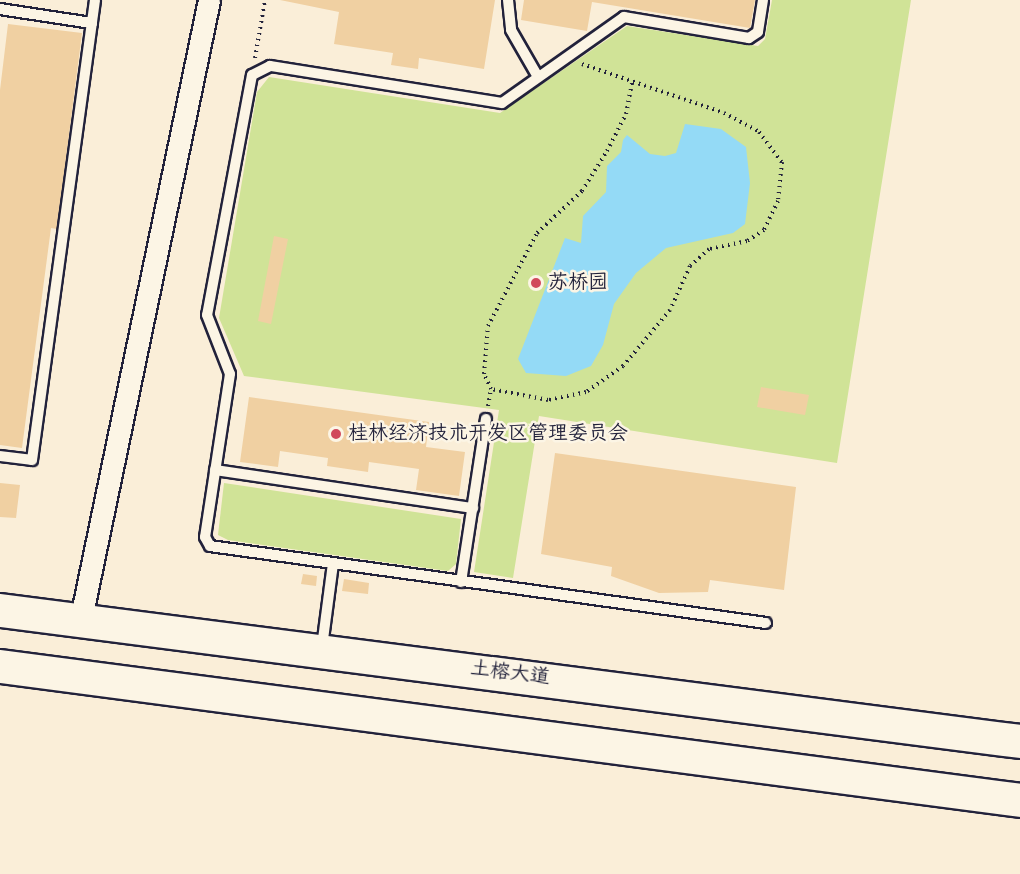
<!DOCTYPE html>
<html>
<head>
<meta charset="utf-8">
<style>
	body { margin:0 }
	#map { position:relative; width:1020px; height:874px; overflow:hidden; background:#faeed8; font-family:Kalam,"LXGW WenKai TC",sans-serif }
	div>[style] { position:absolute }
	.green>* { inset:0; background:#d0e397 }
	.water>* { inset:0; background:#94daf6 }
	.building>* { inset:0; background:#f0d0a2 }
	.path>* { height:4px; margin-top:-2px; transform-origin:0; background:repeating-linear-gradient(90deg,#22223b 0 1.5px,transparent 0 6px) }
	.roads { filter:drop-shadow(2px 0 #22223b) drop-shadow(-2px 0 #22223b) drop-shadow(0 2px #22223b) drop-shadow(0 -2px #22223b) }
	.service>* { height:10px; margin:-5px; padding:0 5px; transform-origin:5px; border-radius:5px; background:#fcf5e5 }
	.minor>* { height:21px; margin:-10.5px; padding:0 10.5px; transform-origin:10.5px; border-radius:10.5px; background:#fcf5e5 }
	.primary>* { height:33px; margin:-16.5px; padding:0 16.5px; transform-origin:16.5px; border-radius:16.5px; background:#fcf5e5 }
	.dots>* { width:16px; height:16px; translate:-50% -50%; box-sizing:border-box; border:3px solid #fcf5e5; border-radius:50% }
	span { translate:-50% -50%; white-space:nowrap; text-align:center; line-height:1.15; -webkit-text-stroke:5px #fcf5e5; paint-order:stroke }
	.poi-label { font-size:20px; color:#22223b }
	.left { translate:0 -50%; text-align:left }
	.street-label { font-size:20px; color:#22223b }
</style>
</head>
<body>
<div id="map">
	<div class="green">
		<i style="clip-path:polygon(772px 0,911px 0,837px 463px,539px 416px,513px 578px,474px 572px,499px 410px,244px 376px,219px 318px,257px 92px,269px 77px,500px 113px,627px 26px,758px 46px,765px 39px)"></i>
		<i style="clip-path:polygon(224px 483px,461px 519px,456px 564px,448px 571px,228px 540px,218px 535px)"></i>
	</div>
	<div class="water">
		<i style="clip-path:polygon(685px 124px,721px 129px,746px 147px,750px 183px,745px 224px,733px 233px,666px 248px,636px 273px,614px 304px,603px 345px,591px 366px,566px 376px,526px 373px,518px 359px,565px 238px,581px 243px,583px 216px,606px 192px,607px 166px,621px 152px,623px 140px,627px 135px,650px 154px,665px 156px,676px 153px)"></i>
	</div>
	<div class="building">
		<i style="clip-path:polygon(280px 0,495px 0,484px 69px,419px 58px,418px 69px,391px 65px,393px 53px,334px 44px,339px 12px)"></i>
		<i style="clip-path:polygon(524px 0,755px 0,750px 28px,592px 2px,587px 31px,521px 20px)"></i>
		<i style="clip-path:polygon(8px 24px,82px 33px,57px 229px,51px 228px,22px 448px,0 445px,0 90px)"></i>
		<i style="clip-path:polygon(274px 236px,288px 239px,271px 324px,258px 321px)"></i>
		<i style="clip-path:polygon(761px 387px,809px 395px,805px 415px,757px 407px)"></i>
		<i style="clip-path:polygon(249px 397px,429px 422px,426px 447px,465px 452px,459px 496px,416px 490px,419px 469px,369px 462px,368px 472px,327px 466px,328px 458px,280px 451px,278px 467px,240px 462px)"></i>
		<i style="clip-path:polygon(555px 453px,796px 487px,784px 590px,710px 580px,708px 592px,659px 593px,611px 576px,612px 567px,541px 554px)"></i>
		<i style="clip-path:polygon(0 483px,20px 485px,16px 518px,0 517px)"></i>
		<i style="clip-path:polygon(303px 574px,317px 576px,316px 586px,301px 584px)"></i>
		<i style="clip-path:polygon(344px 579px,369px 583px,368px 594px,342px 591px)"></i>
	</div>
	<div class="path">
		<i style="left:255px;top:58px;width:59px;rotate:-80.2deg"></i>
		<i style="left:582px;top:64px;width:150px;rotate:19deg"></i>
		<i style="left:724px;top:113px;width:40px;rotate:28deg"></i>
		<i style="left:759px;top:132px;width:38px;rotate:53deg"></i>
		<i style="left:782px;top:162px;width:39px;rotate:96deg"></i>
		<i style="left:778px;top:201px;width:32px;rotate:116deg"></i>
		<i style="left:764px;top:230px;width:20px;rotate:147deg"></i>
		<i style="left:747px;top:241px;width:39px;rotate:168deg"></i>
		<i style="left:709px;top:249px;width:25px;rotate:138deg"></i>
		<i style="left:690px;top:266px;width:48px;rotate:114.4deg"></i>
		<i style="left:670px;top:310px;width:73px;rotate:130deg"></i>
		<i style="left:623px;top:366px;width:45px;rotate:144.9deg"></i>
		<i style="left:586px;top:392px;width:39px;rotate:168deg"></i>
		<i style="left:548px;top:400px;width:58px;rotate:-169.1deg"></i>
		<i style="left:491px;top:389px;width:17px;rotate:-115deg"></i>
		<i style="left:484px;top:374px;width:48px;rotate:-85.2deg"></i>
		<i style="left:488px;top:326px;width:105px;rotate:-62.2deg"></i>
		<i style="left:537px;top:233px;width:62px;rotate:-43deg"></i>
		<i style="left:582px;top:191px;width:47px;rotate:-58deg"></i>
		<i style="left:607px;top:151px;width:42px;rotate:-62.8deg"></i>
		<i style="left:626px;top:114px;width:33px;rotate:-79deg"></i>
		<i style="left:488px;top:406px;width:17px;rotate:-80deg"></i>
	</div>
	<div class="roads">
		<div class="service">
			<i style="left:508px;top:0;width:30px;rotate:84deg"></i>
			<i style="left:511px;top:30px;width:54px;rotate:60.1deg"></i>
			<i style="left:763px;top:0;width:32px;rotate:99deg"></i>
			<i style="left:758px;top:32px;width:11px;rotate:146deg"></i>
			<i style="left:749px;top:38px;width:127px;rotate:-170.5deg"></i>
			<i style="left:624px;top:17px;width:149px;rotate:144.8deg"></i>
			<i style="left:502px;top:103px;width:235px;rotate:-170.9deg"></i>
			<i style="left:270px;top:66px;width:20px;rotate:153deg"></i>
			<i style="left:252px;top:75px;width:244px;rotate:100.6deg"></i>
			<i style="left:207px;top:315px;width:63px;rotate:68.7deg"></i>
			<i style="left:230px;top:374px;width:165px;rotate:98.7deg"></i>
			<i style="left:205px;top:537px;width:10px;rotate:61deg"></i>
			<i style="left:210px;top:546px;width:561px;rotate:7.88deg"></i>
			<i style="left:0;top:9px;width:93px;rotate:8.7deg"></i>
			<i style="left:0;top:456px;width:32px;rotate:7deg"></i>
			<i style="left:32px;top:460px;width:464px;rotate:-82.2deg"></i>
			<i style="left:215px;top:470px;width:261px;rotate:8.4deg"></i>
			<i style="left:461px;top:582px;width:165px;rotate:-81.3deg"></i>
			<i style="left:322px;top:647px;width:84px;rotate:-82.5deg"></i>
		</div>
		<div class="minor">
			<i style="left:81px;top:618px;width:631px;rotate:-78.3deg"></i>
		</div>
		<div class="primary">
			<i style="left:0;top:610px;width:1028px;rotate:7.32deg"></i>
			<i style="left:0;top:666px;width:1029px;rotate:7.48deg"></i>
		</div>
	</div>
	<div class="dots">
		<i style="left:536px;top:283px;background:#d1495b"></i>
		<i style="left:336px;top:434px;background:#d1495b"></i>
	</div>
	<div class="poi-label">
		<span class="left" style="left:548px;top:283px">苏桥园</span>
		<span class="left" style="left:348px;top:434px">桂林经济技术开发区管理委员会</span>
	</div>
	<div class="street-label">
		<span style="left:510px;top:674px;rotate:7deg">土榕大道</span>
	</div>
</div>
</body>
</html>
